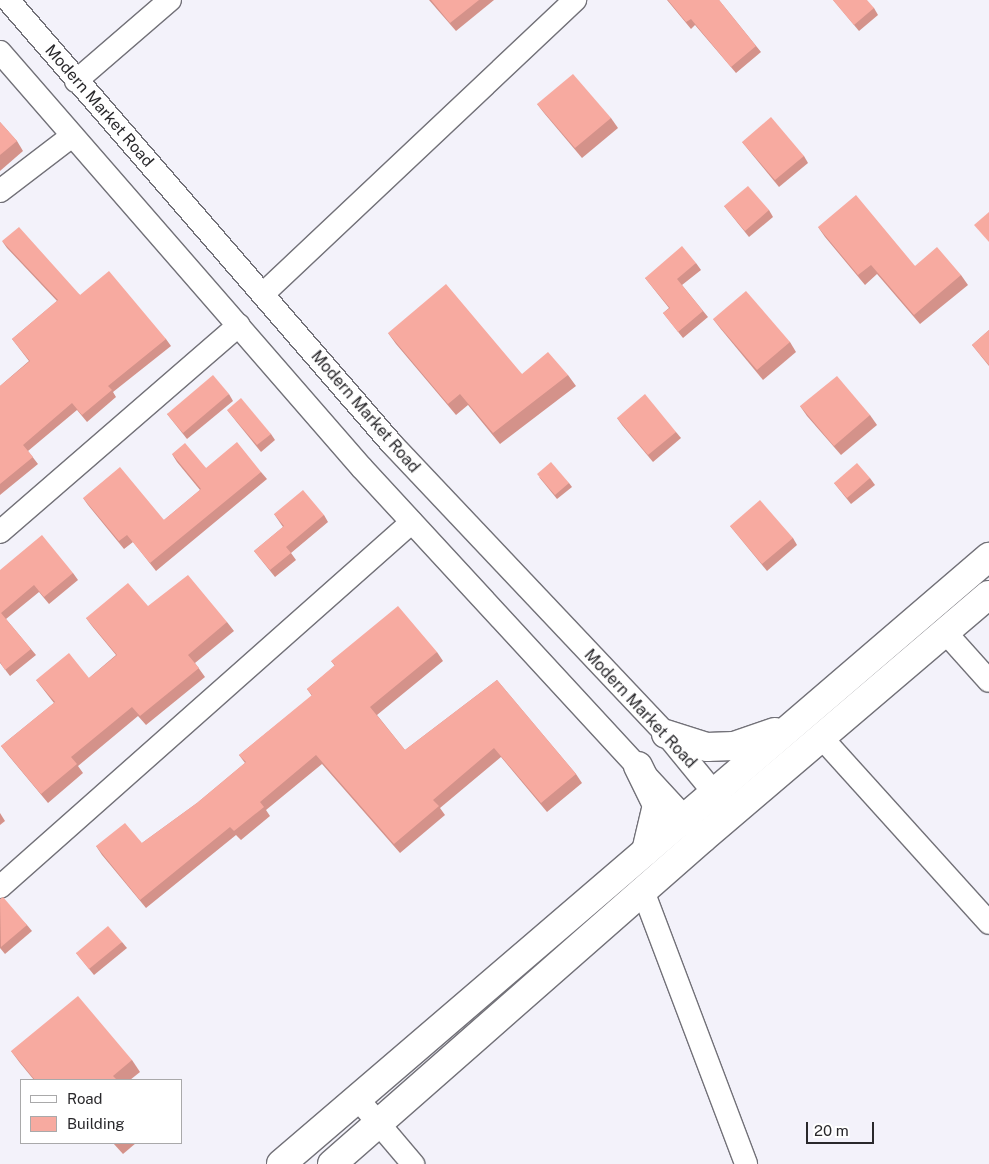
<!DOCTYPE html>
<html>
<head>
<meta charset="utf-8">
<style>
	body { margin:0 }
	#map { position:relative; width:989px; height:1164px; overflow:hidden; background:#f3f2fa; font-family:"Public Sans",sans-serif }
	div>[style] { position:absolute }
	.roads { filter:drop-shadow(1px 0 #727178) drop-shadow(-1px 0 #727178) drop-shadow(0 1px #727178) drop-shadow(0 -1px #727178) }
	.minor>* { height:22px; margin:-11px; padding:0 11px; transform-origin:11px; border-radius:11px; background:#fff }
	.major>* { height:28px; margin:-14px; padding:0 14px; transform-origin:14px; border-radius:14px; background:#fff }
	.wall>* { inset:0; background:#d4928a }
	.building>* { inset:0; background:#f7aaa0 }
	span { translate:-50% -50%; white-space:nowrap; text-align:center; line-height:1.15; -webkit-text-stroke:4px #fff; paint-order:stroke }
	.street-label { font-size:16px; color:#29282b }
	.legend { position:absolute; left:20px; top:1079px; width:162px; height:65px; box-sizing:border-box; background:#fff; border:1px solid #a9a9aa; margin:0; padding:6px 9px; list-style:none; font-size:15px; color:#29282b }
	.legend li { display:flex; align-items:center; gap:10px; height:25px }
	.legend b { width:25px; border:1px solid #a9a9aa }
	.scale { position:absolute; left:806px; top:1122px; width:68px; height:22px; box-sizing:border-box; border:2px solid #29282b; border-top:0; padding-left:6px; font-size:15px; line-height:18px; white-space:nowrap; color:#29282b; -webkit-text-stroke:4px #fff; paint-order:stroke }
</style>
</head>
<body>
<div id="map">
	<div class="roads">
		<div class="minor">
			<i style="left:8px;top:0;width:586px;rotate:49.15deg"></i>
			<i style="left:391px;top:443px;width:400px;rotate:46.6deg"></i>
			<i style="left:666px;top:734px;width:93px;rotate:50.7deg"></i>
			<i style="left:0;top:52px;width:551px;rotate:48.97deg"></i>
			<i style="left:362px;top:468px;width:493px;rotate:47.3deg"></i>
			<i style="left:76px;top:81px;width:124px;rotate:-40.8deg"></i>
			<i style="left:0;top:191px;width:91px;rotate:-37.4deg"></i>
			<i style="left:263px;top:294px;width:429px;rotate:-43.3deg"></i>
			<i style="left:0;top:532px;width:316px;rotate:-40.9deg"></i>
			<i style="left:946px;top:633px;width:64px;rotate:48.1deg"></i>
			<i style="left:822px;top:738px;width:249px;rotate:47.9deg"></i>
			<i style="left:0;top:887px;width:550px;rotate:-41.54deg"></i>
			<i style="left:643px;top:891px;width:292px;rotate:69.3deg"></i>
			<i style="left:357px;top:1098px;width:87px;rotate:49.7deg"></i>
		</div>
		<div class="major">
			<i style="left:666px;top:734px;width:43px;rotate:17.6deg"></i>
			<i style="left:707px;top:747px;width:27px;rotate:-2deg"></i>
			<i style="left:734px;top:746px;width:43px;rotate:-18.9deg"></i>
			<i style="left:638px;top:766px;width:43px;rotate:64deg"></i>
			<i style="left:657px;top:805px;width:47px;rotate:103.4deg"></i>
			<i style="left:281px;top:1164px;width:933px;rotate:-40.61deg"></i>
			<i style="left:332px;top:1164px;width:494px;rotate:-41.3deg"></i>
			<i style="left:703px;top:838px;width:375px;rotate:-40.4deg"></i>
		</div>
	</div>
	<div class="wall">
		<i style="clip-path:polygon(429px 0,494px 0,456px 31px)"></i>
		<i style="clip-path:polygon(667px 0,719px 0,761px 52px,736px 73px,695px 25px,691px 29px)"></i>
		<i style="clip-path:polygon(833px 0,874px 8px,878px 15px,859px 31px)"></i>
		<i style="clip-path:polygon(537px 104px,611px 118px,618px 128px,582px 158px,544px 113px)"></i>
		<i style="clip-path:polygon(0 122px,17px 141px,23px 151px,0 171px)"></i>
		<i style="clip-path:polygon(742px 142px,804px 156px,808px 163px,779px 187px)"></i>
		<i style="clip-path:polygon(724px 206px,769px 210px,773px 217px,749px 237px)"></i>
		<i style="clip-path:polygon(818px 227px,915px 266px,961px 275px,968px 285px,920px 324px,877px 274px,865px 285px,825px 237px)"></i>
		<i style="clip-path:polygon(2px 241px,80px 295px,166px 339px,171px 346px,113px 392px,116px 397px,87px 422px,77px 410px,28px 451px,38px 464px,0 495px,0 386px,29px 361px,12px 339px,57px 301px,7px 248px)"></i>
		<i style="clip-path:polygon(696px 263px,701px 270px,682px 285px,708px 317px,683px 338px,663px 313px,669px 308px,645px 278px)"></i>
		<i style="clip-path:polygon(713px 319px,790px 342px,796px 352px,763px 380px,720px 328px)"></i>
		<i style="clip-path:polygon(989px 330px,989px 366px,972px 345px)"></i>
		<i style="clip-path:polygon(388px 333px,522px 374px,568px 375px,576px 386px,500px 444px,468px 405px,456px 415px,396px 344px)"></i>
		<i style="clip-path:polygon(229px 394px,233px 401px,187px 439px,167px 414px)"></i>
		<i style="clip-path:polygon(800px 406px,870px 415px,877px 425px,841px 455px,807px 416px)"></i>
		<i style="clip-path:polygon(227px 410px,271px 434px,275px 440px,261px 452px)"></i>
		<i style="clip-path:polygon(617px 418px,676px 432px,681px 438px,653px 462px,622px 425px)"></i>
		<i style="clip-path:polygon(172px 454px,206px 468px,261px 472px,267px 479px,156px 571px,133px 542px,124px 549px,88px 505px,83px 498px,164px 520px,200px 490px,177px 462px)"></i>
		<i style="clip-path:polygon(539px 477px,569px 483px,572px 487px,557px 499px)"></i>
		<i style="clip-path:polygon(870px 478px,875px 485px,851px 504px,834px 483px)"></i>
		<i style="clip-path:polygon(274px 514px,324px 515px,328px 522px,291px 553px,296px 560px,275px 577px,254px 551px,283px 527px)"></i>
		<i style="clip-path:polygon(730px 526px,793px 538px,797px 545px,767px 571px)"></i>
		<i style="clip-path:polygon(0 570px,73px 573px,78px 580px,49px 604px,39px 592px,6px 619px,36px 655px,10px 676px,0 663px)"></i>
		<i style="clip-path:polygon(148px 606px,227px 622px,234px 631px,195px 663px,205px 677px,146px 725px,138px 716px,78px 766px,83px 773px,48px 803px,8px 755px,1px 746px,54px 703px,36px 680px,89px 678px,116px 655px,92px 626px,86px 618px)"></i>
		<i style="clip-path:polygon(437px 652px,443px 661px,377px 715px,405px 750px,497px 680px,576px 774px,582px 783px,547px 812px,501px 757px,440px 808px,445px 815px,400px 853px,322px 764px,266px 810px,270px 816px,241px 840px,236px 835px,146px 908px,102px 855px,96px 846px,142px 843px,197px 803px,245px 763px,239px 755px,312px 696px,307px 689px,335px 666px,331px 661px)"></i>
		<i style="clip-path:polygon(0 813px,5px 821px,0 825px)"></i>
		<i style="clip-path:polygon(0 899px,27px 925px,32px 931px,5px 954px,0 948px)"></i>
		<i style="clip-path:polygon(122px 942px,127px 948px,94px 975px,76px 953px)"></i>
		<i style="clip-path:polygon(11px 1051px,132px 1060px,140px 1072px,130px 1080px,34px 1080px,20px 1063px)"></i>
		<i style="clip-path:polygon(113px 1143px,136px 1143px,123px 1154px)"></i>
	</div>
	<div class="building">
		<i style="clip-path:polygon(431px 0,479px 0,450px 23px)"></i>
		<i style="clip-path:polygon(668px 0,719px 0,756px 46px,731px 67px,691px 19px,686px 22px)"></i>
		<i style="clip-path:polygon(833px 0,867px 0,874px 8px,854px 25px)"></i>
		<i style="clip-path:polygon(573px 74px,611px 118px,575px 148px,537px 104px)"></i>
		<i style="clip-path:polygon(771px 117px,804px 156px,775px 180px,742px 142px)"></i>
		<i style="clip-path:polygon(0 122px,17px 141px,0 155px)"></i>
		<i style="clip-path:polygon(748px 186px,769px 210px,745px 231px,724px 206px)"></i>
		<i style="clip-path:polygon(856px 195px,915px 266px,937px 247px,961px 275px,914px 315px,871px 265px,858px 275px,818px 227px)"></i>
		<i style="clip-path:polygon(989px 212px,989px 242px,974px 225px)"></i>
		<i style="clip-path:polygon(19px 227px,80px 295px,109px 271px,166px 339px,108px 386px,112px 390px,82px 415px,72px 403px,23px 445px,33px 457px,0 484px,0 386px,30px 361px,12px 339px,58px 300px,2px 241px)"></i>
		<i style="clip-path:polygon(682px 246px,696px 263px,677px 279px,703px 311px,678px 332px,663px 313px,670px 308px,645px 278px)"></i>
		<i style="clip-path:polygon(446px 284px,522px 374px,548px 352px,568px 375px,493px 433px,460px 394px,448px 404px,388px 333px)"></i>
		<i style="clip-path:polygon(746px 291px,790px 342px,757px 370px,713px 319px)"></i>
		<i style="clip-path:polygon(989px 330px,989px 365px,972px 345px)"></i>
		<i style="clip-path:polygon(213px 375px,229px 394px,183px 433px,167px 414px)"></i>
		<i style="clip-path:polygon(837px 376px,870px 415px,834px 446px,800px 406px)"></i>
		<i style="clip-path:polygon(645px 394px,676px 432px,648px 455px,617px 418px)"></i>
		<i style="clip-path:polygon(241px 398px,271px 434px,257px 445px,227px 410px)"></i>
		<i style="clip-path:polygon(237px 442px,261px 472px,150px 563px,127px 535px,119px 541px,83px 498px,120px 467px,164px 520px,201px 489px,172px 454px,185px 443px,206px 468px)"></i>
		<i style="clip-path:polygon(551px 462px,569px 483px,555px 495px,537px 474px)"></i>
		<i style="clip-path:polygon(857px 463px,870px 478px,847px 498px,834px 483px)"></i>
		<i style="clip-path:polygon(303px 490px,324px 515px,286px 547px,291px 553px,270px 570px,254px 551px,284px 526px,274px 514px)"></i>
		<i style="clip-path:polygon(760px 500px,793px 538px,762px 564px,730px 526px)"></i>
		<i style="clip-path:polygon(42px 535px,73px 573px,44px 597px,34px 585px,1px 613px,31px 649px,5px 670px,0 662px,0 570px)"></i>
		<i style="clip-path:polygon(188px 575px,227px 622px,188px 655px,199px 668px,140px 716px,132px 707px,71px 757px,77px 764px,41px 794px,1px 746px,55px 702px,36px 680px,69px 653px,89px 678px,117px 655px,86px 618px,128px 583px,148px 606px)"></i>
		<i style="clip-path:polygon(398px 606px,437px 652px,370px 707px,405px 750px,497px 680px,576px 774px,541px 803px,494px 748px,433px 800px,439px 806px,394px 844px,316px 755px,260px 802px,264px 807px,234px 831px,230px 827px,140px 900px,96px 846px,125px 823px,142px 843px,197px 803px,246px 762px,239px 755px,312px 695px,307px 689px,335px 665px,331px 661px)"></i>
		<i style="clip-path:polygon(3px 897px,27px 925px,1px 947px,0 899px)"></i>
		<i style="clip-path:polygon(108px 926px,122px 942px,89px 969px,76px 953px)"></i>
		<i style="clip-path:polygon(78px 996px,132px 1060px,113px 1076px,117px 1080px,35px 1080px,11px 1051px)"></i>
	</div>
	<div class="street-label">
		<span style="left:99px;top:106px;rotate:49deg">Modern Market Road</span>
		<span style="left:365px;top:412px;rotate:49deg">Modern Market Road</span>
		<span style="left:640px;top:709px;rotate:47deg">Modern Market Road</span>
	</div>
	<ul class="legend">
	<li><b style="height:6px;background:#fff"></b>Road</li>
	<li><b style="height:14px;background:#f7aaa0"></b>Building</li>
	</ul>
	<div class="scale">20 m</div>
</div>
</body>
</html>
